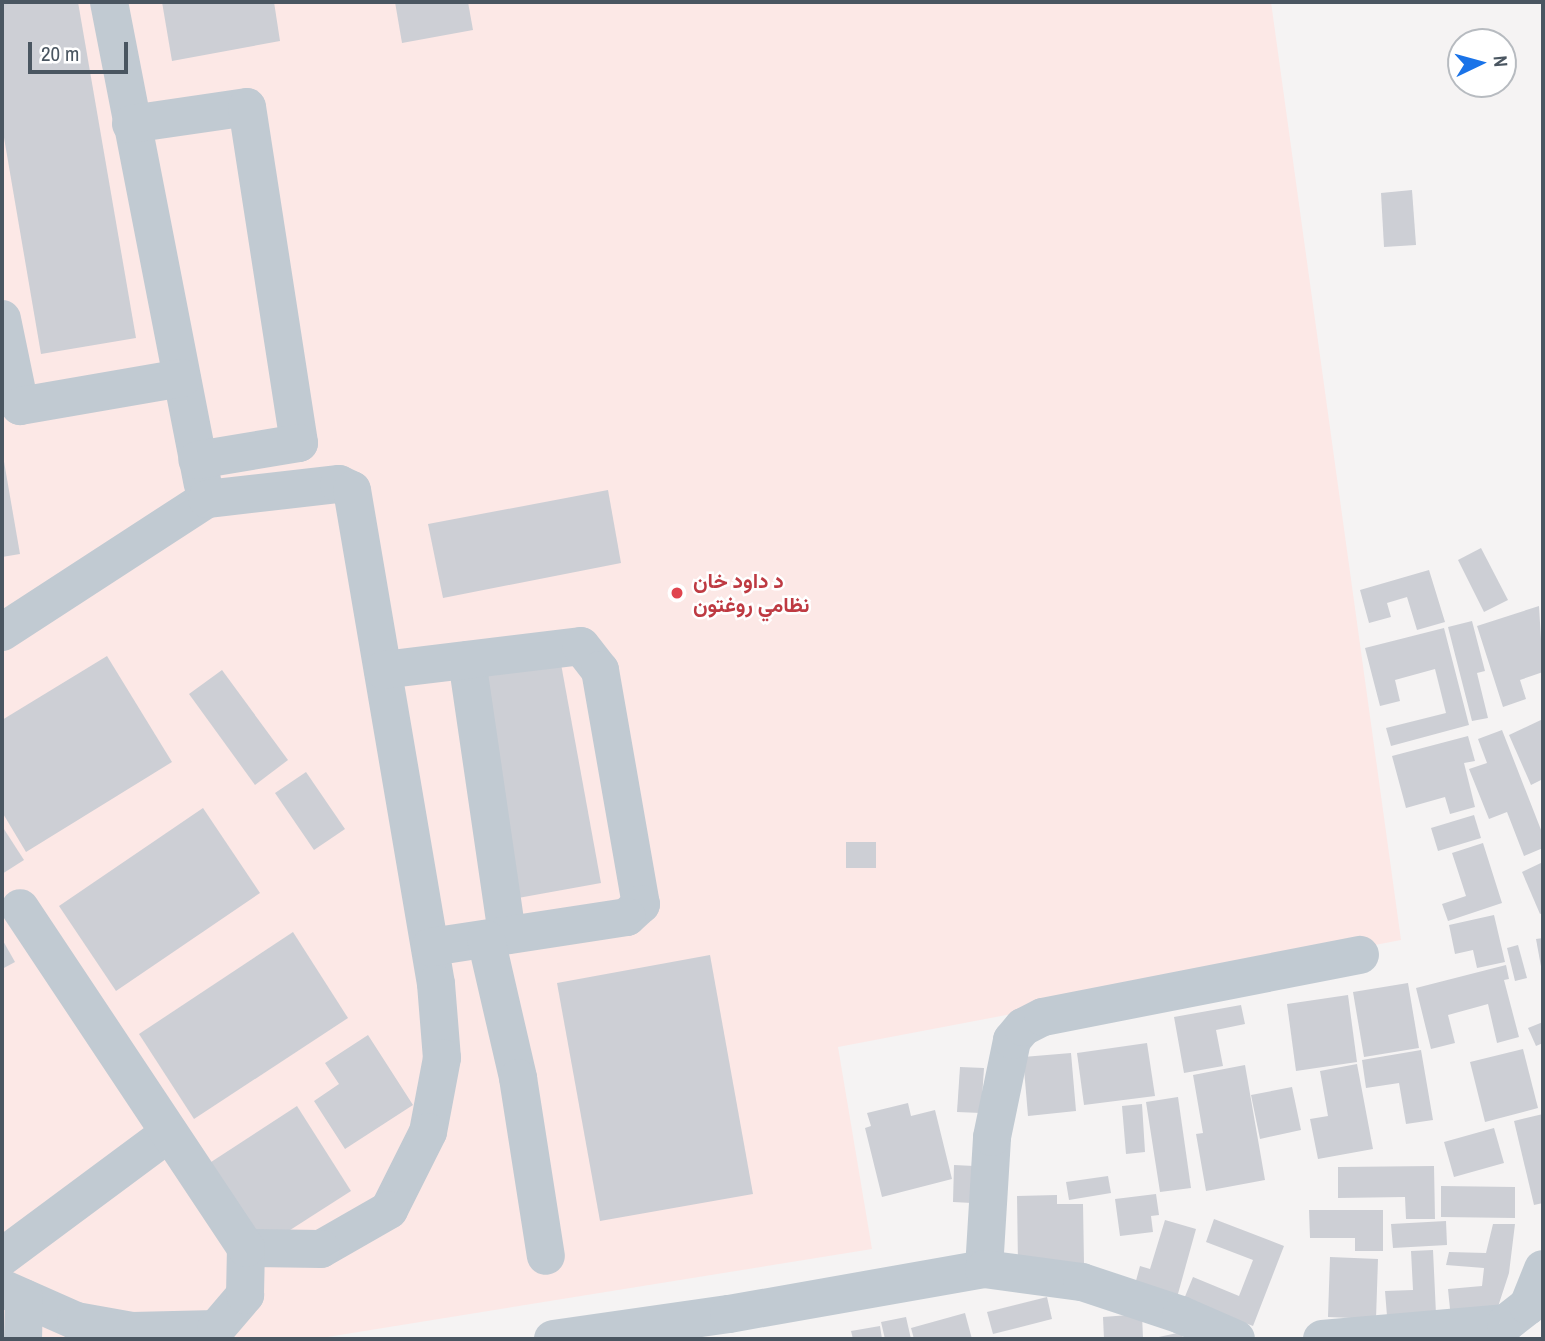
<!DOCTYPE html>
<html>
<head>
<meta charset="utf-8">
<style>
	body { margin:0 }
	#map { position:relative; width:1545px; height:1341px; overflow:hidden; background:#f5f3f3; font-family:"Archivo Narrow",Vazirmatn,sans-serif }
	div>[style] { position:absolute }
	.medical>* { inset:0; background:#fce8e6 }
	.building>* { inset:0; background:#cdcfd5 }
	.minor>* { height:38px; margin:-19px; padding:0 19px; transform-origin:19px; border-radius:19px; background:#c1cad2 }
	.dots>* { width:19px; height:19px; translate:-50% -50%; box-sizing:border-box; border:4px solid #fff; border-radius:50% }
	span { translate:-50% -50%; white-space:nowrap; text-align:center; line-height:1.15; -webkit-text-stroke:5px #fff; paint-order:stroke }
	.health-label { font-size:21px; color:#be3a42; font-weight:700 }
	.left { translate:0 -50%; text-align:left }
	.frame { position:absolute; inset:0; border:4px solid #4a5661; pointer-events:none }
	.north { position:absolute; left:1447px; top:28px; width:70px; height:70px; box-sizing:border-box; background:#fff; border:2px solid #b7bbc0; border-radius:50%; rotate:85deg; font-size:19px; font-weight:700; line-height:28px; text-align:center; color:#4a5661 }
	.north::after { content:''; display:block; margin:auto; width:24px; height:32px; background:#1a73e8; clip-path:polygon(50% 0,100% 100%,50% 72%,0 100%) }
	.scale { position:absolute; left:28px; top:42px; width:100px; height:32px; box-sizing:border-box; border:4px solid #4a5661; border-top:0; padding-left:9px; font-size:21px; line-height:24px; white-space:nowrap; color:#4a5661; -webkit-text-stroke:5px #fff; paint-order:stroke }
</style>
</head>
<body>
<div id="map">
	<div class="medical">
		<i style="clip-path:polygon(2px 2px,1271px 2px,1401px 940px,838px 1047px,872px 1249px,315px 1339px,2px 1339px)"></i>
	</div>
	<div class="building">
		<i style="clip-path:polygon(2px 2px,78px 2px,136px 338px,41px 354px,2px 126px)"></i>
		<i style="clip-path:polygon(162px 2px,274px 2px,280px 41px,172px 61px)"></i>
		<i style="clip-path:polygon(395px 2px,468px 2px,473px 30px,402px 43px)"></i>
		<i style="clip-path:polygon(1412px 190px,1416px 245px,1384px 247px,1381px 193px)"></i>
		<i style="clip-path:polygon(2px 450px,20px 554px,2px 557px)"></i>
		<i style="clip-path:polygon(608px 490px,621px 563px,443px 598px,428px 524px)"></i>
		<i style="clip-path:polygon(1481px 548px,1508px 600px,1484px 612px,1458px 560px)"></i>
		<i style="clip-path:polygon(1429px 570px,1445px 622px,1417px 630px,1407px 597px,1387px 603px,1391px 617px,1369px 623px,1360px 590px)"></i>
		<i style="clip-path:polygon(1539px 606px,1543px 672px,1520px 680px,1526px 699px,1503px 707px,1477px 626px)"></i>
		<i style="clip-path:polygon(1472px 621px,1485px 671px,1477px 673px,1488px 718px,1472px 721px,1448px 627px)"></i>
		<i style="clip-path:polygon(1444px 628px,1469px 725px,1391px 746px,1386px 728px,1446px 713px,1435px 669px,1395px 680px,1400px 701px,1380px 706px,1365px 648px)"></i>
		<i style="clip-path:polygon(559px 653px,601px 883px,518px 898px,477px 668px)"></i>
		<i style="clip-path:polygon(107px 656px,172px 762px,26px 852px,2px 812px,2px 720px)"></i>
		<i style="clip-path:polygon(222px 670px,288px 760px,255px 785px,189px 694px)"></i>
		<i style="clip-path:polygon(1543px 719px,1543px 779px,1531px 785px,1509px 735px)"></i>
		<i style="clip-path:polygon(1502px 730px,1543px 835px,1543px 848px,1524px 856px,1507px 812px,1489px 819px,1469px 769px,1487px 763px,1478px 739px)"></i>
		<i style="clip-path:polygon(1468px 736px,1475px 761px,1464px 763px,1475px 807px,1450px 814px,1445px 797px,1406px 808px,1392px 756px)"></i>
		<i style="clip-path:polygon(306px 772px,345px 829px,314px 850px,275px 793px)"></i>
		<i style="clip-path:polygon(203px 808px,260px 893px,116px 991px,59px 906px)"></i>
		<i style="clip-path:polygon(1474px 815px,1481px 838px,1438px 851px,1431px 828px)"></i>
		<i style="clip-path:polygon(2px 826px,24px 860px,2px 874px)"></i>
		<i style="clip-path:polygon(846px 842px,876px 842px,876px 868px,846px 868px)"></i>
		<i style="clip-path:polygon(1483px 843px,1502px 903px,1448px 921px,1442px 904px,1466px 896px,1452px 853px)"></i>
		<i style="clip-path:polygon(1543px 862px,1543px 913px,1540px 914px,1522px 872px)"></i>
		<i style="clip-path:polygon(1494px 915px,1505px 962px,1477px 968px,1473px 950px,1455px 954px,1449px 925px)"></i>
		<i style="clip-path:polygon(293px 932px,348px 1018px,194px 1119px,139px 1034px)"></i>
		<i style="clip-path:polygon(1543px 938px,1543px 972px,1542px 972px,1536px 939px)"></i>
		<i style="clip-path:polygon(2px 939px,15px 962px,2px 969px)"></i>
		<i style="clip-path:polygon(1518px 945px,1527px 978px,1515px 981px,1507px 948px)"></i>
		<i style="clip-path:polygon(710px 955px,753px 1194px,600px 1221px,557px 983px)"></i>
		<i style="clip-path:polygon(1506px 965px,1509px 979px,1504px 980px,1519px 1037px,1497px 1043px,1488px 1004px,1448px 1015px,1455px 1043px,1431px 1049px,1416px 988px)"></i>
		<i style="clip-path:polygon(1408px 983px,1419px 1048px,1364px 1057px,1353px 992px)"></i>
		<i style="clip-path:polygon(1348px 995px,1357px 1062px,1296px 1071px,1287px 1004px)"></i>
		<i style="clip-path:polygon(1241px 1005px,1245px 1024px,1216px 1030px,1223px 1066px,1184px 1073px,1174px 1017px)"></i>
		<i style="clip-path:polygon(1543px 1022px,1543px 1043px,1536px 1046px,1528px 1028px)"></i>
		<i style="clip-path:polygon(368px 1035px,413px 1105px,345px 1149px,314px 1101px,339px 1084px,325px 1063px)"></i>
		<i style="clip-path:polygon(1147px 1043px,1155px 1096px,1084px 1105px,1077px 1053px)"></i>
		<i style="clip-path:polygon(1523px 1049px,1538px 1108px,1485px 1122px,1470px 1062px)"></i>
		<i style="clip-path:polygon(1421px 1050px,1433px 1120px,1406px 1124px,1399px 1083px,1366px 1088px,1362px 1060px)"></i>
		<i style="clip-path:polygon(1071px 1053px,1076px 1111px,1028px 1116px,1023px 1057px)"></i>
		<i style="clip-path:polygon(1357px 1064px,1373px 1149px,1318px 1159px,1310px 1119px,1328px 1116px,1320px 1071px)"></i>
		<i style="clip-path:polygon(1245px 1065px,1265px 1180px,1206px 1191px,1196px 1134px,1203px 1133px,1193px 1075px)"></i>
		<i style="clip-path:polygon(960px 1067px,984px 1068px,981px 1113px,957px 1112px)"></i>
		<i style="clip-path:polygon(1292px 1087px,1301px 1130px,1260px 1139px,1251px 1095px)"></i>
		<i style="clip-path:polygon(1178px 1097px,1191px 1188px,1160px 1192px,1146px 1102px)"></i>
		<i style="clip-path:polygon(908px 1103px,911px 1116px,935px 1110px,952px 1179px,882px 1197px,865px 1128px,871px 1126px,867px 1113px)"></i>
		<i style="clip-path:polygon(1142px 1104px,1145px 1152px,1126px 1154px,1122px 1106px)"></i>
		<i style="clip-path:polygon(297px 1106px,351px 1191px,262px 1248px,208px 1164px)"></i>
		<i style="clip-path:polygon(1543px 1114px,1543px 1203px,1534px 1205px,1514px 1121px)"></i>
		<i style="clip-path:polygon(1494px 1128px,1504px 1163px,1454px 1177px,1444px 1142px)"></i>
		<i style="clip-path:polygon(954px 1165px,974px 1166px,972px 1203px,953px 1202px)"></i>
		<i style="clip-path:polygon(1434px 1166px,1435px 1219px,1406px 1219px,1405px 1197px,1338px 1198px,1338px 1167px)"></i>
		<i style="clip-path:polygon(1108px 1176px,1111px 1193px,1069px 1200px,1066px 1182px)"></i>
		<i style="clip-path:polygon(1441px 1186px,1515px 1187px,1515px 1218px,1441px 1217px)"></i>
		<i style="clip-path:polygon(1156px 1194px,1159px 1215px,1151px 1216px,1153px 1232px,1120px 1236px,1115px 1199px)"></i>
		<i style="clip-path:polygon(1057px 1195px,1057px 1204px,1083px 1204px,1084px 1264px,1018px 1265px,1017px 1196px)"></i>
		<i style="clip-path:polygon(1309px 1210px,1383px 1210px,1383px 1251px,1355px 1251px,1355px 1238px,1310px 1238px)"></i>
		<i style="clip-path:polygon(1214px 1219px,1284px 1246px,1253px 1326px,1184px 1299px,1193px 1277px,1239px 1296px,1253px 1260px,1206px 1242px)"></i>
		<i style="clip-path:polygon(1165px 1220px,1196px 1229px,1176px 1301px,1134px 1288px,1140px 1266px,1150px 1269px)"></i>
		<i style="clip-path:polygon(1446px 1221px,1447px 1245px,1393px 1248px,1391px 1224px)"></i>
		<i style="clip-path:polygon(1493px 1224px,1515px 1224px,1509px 1273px,1494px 1319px,1451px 1319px,1448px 1289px,1482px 1286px,1484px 1268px,1446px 1265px,1449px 1252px,1486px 1253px)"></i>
		<i style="clip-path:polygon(1433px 1250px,1436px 1314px,1387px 1316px,1385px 1291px,1413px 1290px,1411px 1251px)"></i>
		<i style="clip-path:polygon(1330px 1257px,1378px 1259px,1376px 1319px,1328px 1317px)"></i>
		<i style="clip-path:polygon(1047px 1297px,1052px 1319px,993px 1334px,987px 1312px)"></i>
		<i style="clip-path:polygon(965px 1313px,972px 1339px,914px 1339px,911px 1328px)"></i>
		<i style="clip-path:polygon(1142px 1314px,1143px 1339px,1104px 1339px,1103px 1317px)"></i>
		<i style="clip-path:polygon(906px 1317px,911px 1339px,885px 1339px,881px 1322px)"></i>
		<i style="clip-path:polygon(880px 1326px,882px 1339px,853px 1339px,851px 1331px)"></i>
		<i style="clip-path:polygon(1182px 1332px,1183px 1339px,1154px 1339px,1154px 1338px)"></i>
	</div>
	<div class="minor">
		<i style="left:109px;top:2px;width:491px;rotate:79deg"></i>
		<i style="left:131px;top:124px;width:117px;rotate:-8.3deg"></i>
		<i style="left:247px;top:107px;width:340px;rotate:81.2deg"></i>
		<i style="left:299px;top:443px;width:103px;rotate:170.5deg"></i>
		<i style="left:2px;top:319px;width:89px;rotate:78.3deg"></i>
		<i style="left:20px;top:406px;width:164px;rotate:-9.8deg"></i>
		<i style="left:2px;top:632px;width:244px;rotate:-33deg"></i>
		<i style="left:207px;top:499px;width:133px;rotate:-6.5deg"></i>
		<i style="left:339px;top:484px;width:14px;rotate:25deg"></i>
		<i style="left:352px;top:490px;width:501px;rotate:80.35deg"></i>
		<i style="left:436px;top:984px;width:74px;rotate:85.4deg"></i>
		<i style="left:442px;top:1058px;width:75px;rotate:100.7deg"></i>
		<i style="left:428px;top:1132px;width:87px;rotate:116.6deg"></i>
		<i style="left:389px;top:1210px;width:78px;rotate:150.2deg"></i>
		<i style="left:321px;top:1249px;width:75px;rotate:-179.2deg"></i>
		<i style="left:467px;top:660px;width:278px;rotate:81.7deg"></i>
		<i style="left:383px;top:670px;width:199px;rotate:-6.9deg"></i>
		<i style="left:581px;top:646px;width:31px;rotate:52deg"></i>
		<i style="left:600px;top:670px;width:238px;rotate:80.1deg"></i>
		<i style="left:641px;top:904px;width:19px;rotate:137deg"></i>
		<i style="left:627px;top:917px;width:199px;rotate:171.3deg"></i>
		<i style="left:486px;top:939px;width:143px;rotate:77deg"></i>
		<i style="left:518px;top:1078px;width:180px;rotate:81.1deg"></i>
		<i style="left:2px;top:1257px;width:208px;rotate:-36.6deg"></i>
		<i style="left:984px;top:1269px;width:132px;rotate:-86.5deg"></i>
		<i style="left:992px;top:1137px;width:99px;rotate:-78.3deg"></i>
		<i style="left:1012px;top:1040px;width:17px;rotate:-50deg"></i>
		<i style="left:1023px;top:1027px;width:22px;rotate:-27deg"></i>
		<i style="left:1043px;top:1017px;width:323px;rotate:-11.1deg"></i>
		<i style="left:2px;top:1288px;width:81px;rotate:24deg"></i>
		<i style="left:76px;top:1321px;width:57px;rotate:10.1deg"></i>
		<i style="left:132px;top:1331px;width:84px;rotate:-1.4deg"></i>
		<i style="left:216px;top:1329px;width:45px;rotate:-49.5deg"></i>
		<i style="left:245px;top:1295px;width:47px;rotate:-88.8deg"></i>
		<i style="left:246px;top:1248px;width:408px;rotate:-123.6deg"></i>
		<i style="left:23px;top:1339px;width:41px;rotate:-88.6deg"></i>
		<i style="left:553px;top:1339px;width:178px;rotate:-8.1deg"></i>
		<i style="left:729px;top:1314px;width:259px;rotate:-10deg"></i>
		<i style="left:984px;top:1269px;width:99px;rotate:7.6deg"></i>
		<i style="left:1082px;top:1282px;width:104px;rotate:18.4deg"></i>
		<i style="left:1181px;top:1315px;width:60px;rotate:23.6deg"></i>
		<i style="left:1322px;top:1339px;width:185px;rotate:-5deg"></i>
		<i style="left:1506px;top:1323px;width:28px;rotate:-38deg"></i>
		<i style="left:1528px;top:1306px;width:40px;rotate:-68deg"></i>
	</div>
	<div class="dots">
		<i style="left:677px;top:593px;background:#e0444e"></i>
	</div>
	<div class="health-label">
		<span class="left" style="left:693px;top:593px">د داود خان<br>نظامي روغتون</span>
	</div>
	<div class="frame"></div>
	<div class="north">N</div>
	<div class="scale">20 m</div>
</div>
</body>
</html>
